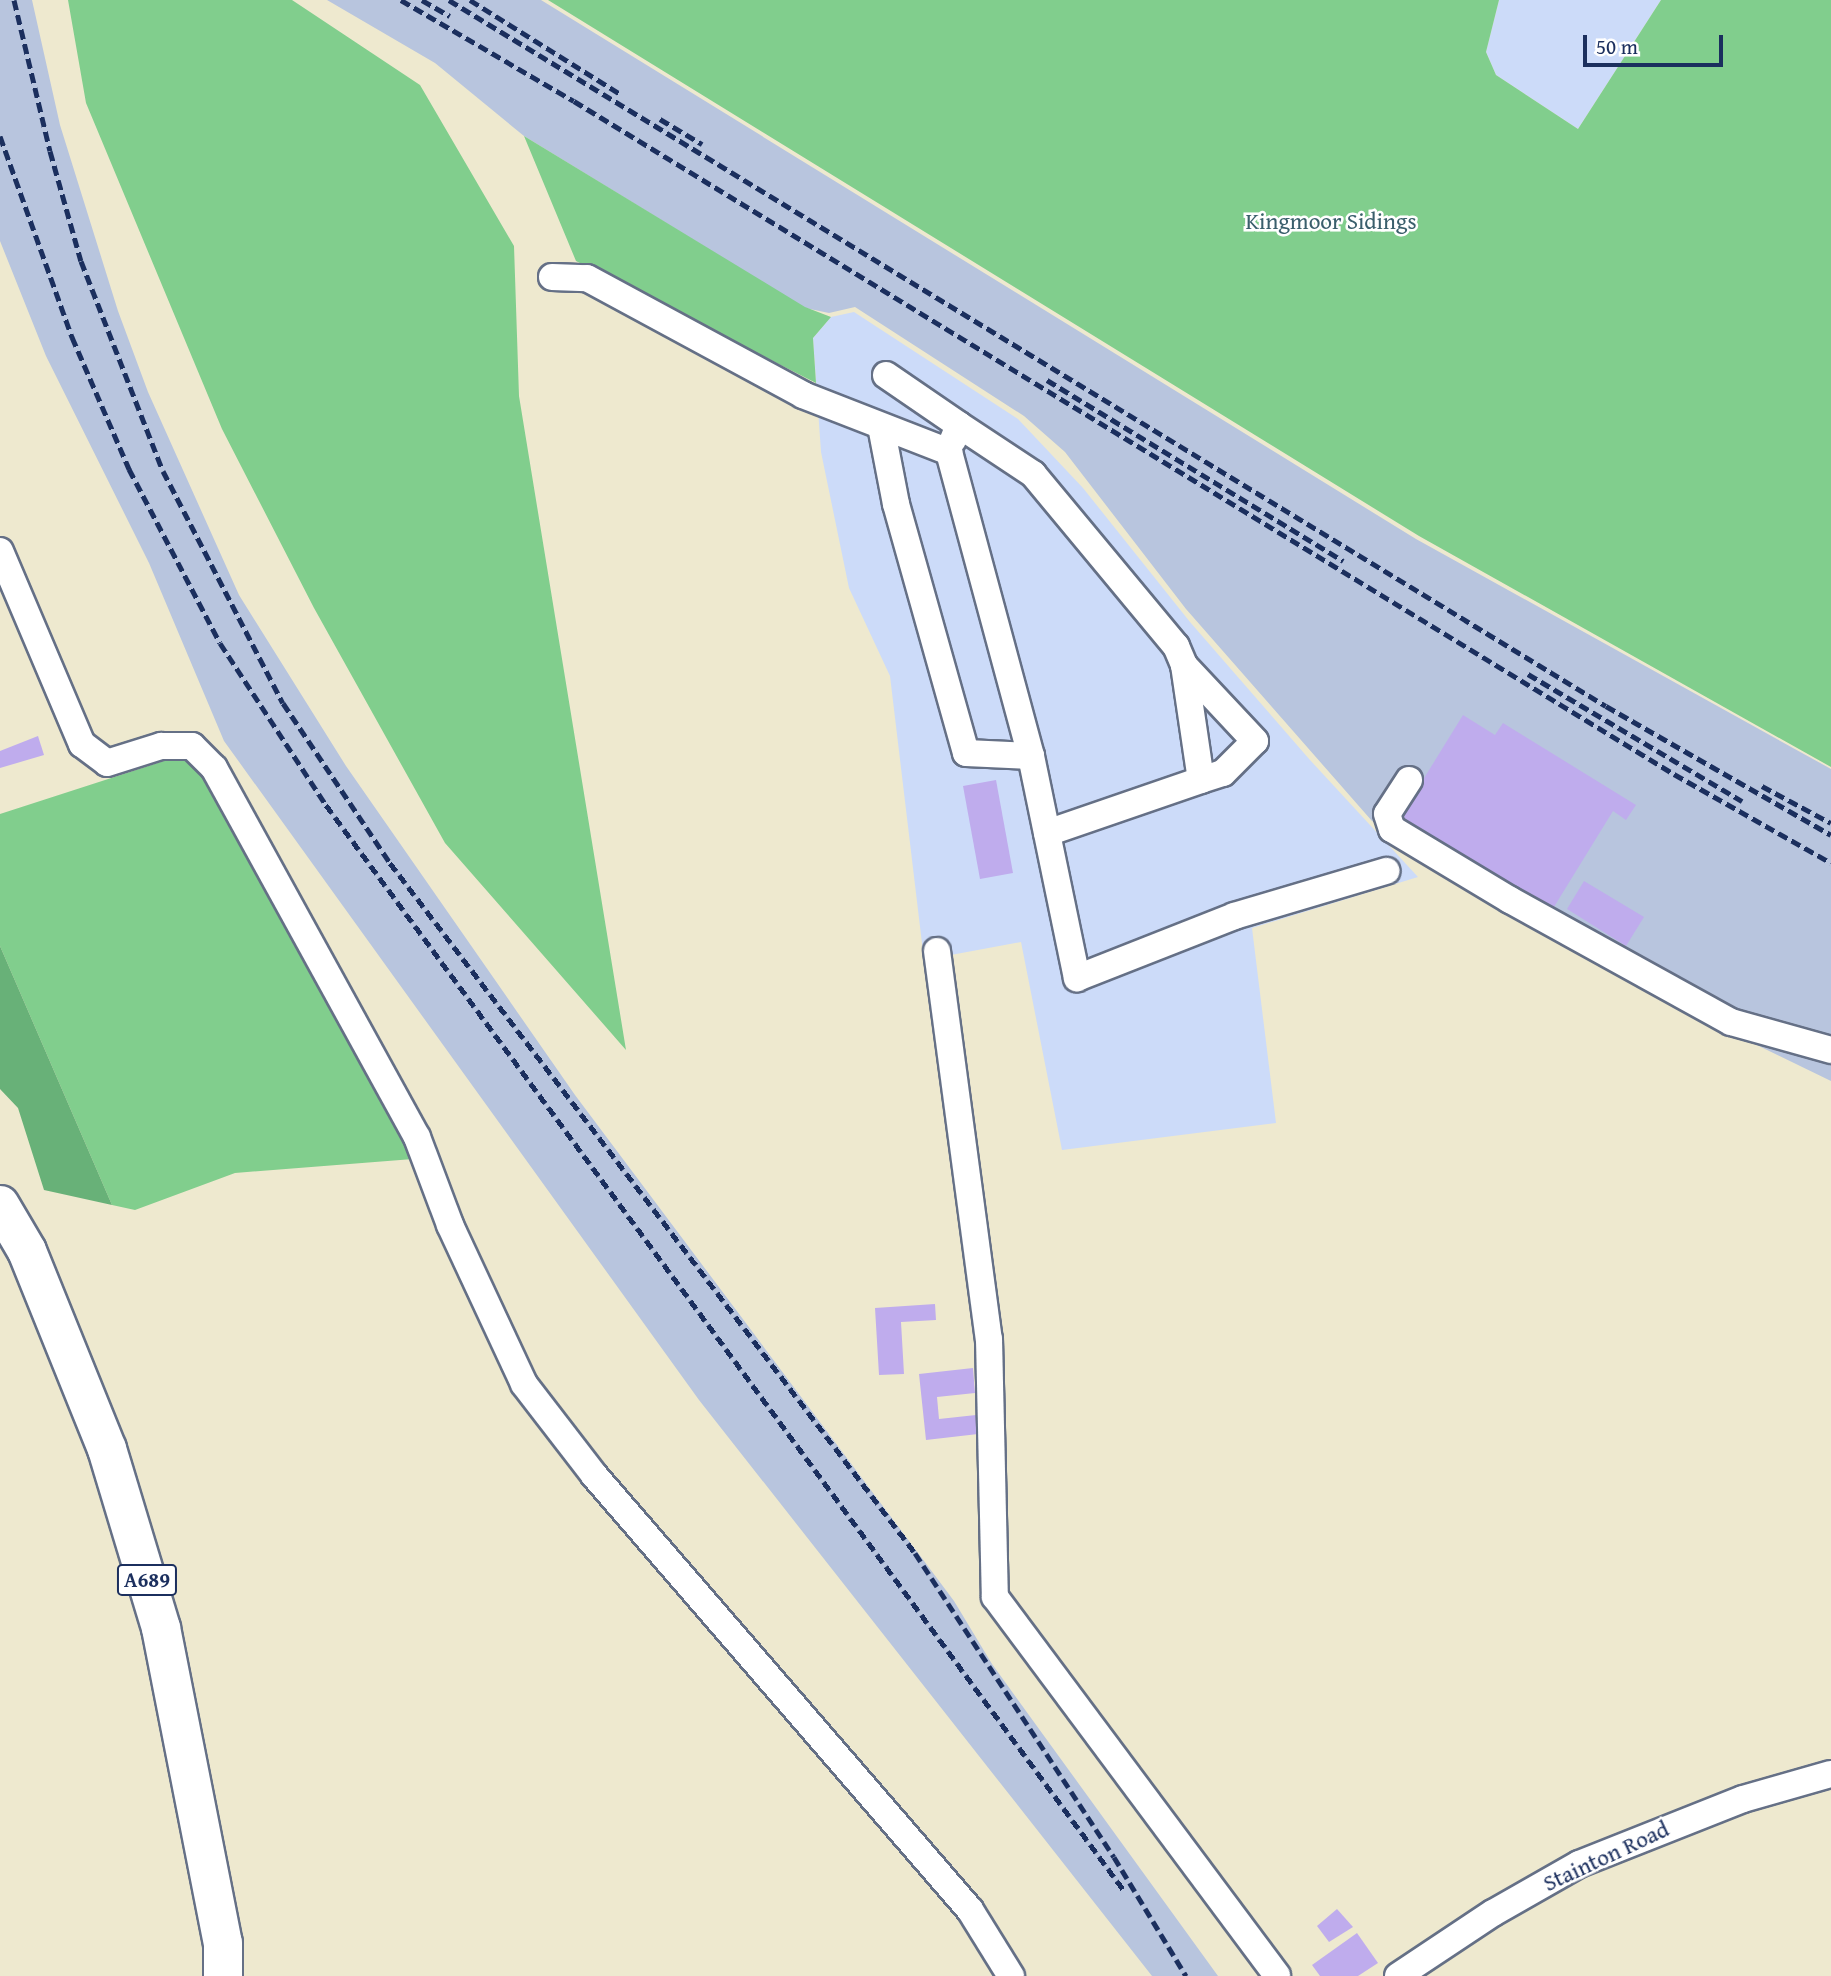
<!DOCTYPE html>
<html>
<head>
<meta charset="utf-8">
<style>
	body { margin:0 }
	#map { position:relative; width:1831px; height:1976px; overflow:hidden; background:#eee9cf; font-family:"Gentium Book Plus",serif }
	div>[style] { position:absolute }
	.built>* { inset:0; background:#ccdbf9 }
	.industrial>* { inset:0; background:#b8c5de }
	.green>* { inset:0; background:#81ce8d }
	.forest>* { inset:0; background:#68b178 }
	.building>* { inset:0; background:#bfaced }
	.roads { filter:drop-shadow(2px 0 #657086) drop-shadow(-2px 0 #657086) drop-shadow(0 2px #657086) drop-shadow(0 -2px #657086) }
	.minor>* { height:26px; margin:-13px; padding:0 13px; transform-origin:13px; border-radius:13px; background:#fff }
	.highway>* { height:38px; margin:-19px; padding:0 19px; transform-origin:19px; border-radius:19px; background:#fff }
	.rail>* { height:5px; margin-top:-2.5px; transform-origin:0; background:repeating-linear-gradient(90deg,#1b2f5e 0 10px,transparent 0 15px) }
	span { translate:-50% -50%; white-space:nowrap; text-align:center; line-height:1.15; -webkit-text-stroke:5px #fff; paint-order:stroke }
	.shield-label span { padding:2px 5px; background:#fff; border:2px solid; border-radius:5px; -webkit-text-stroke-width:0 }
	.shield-label { font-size:21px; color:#1b2f5e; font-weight:700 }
	.park-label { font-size:23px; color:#3a5f6c }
	.street-label { font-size:23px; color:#1b2f5e }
	.scale { position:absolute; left:1583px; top:35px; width:140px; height:32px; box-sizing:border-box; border:4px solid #1b2f5e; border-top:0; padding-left:9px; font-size:21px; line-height:24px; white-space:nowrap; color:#1b2f5e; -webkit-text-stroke:5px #fff; paint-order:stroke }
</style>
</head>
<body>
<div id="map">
	<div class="built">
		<i style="clip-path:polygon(1499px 0,1661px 0,1578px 129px,1496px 75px,1486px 52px)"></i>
		<i style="clip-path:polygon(854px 312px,1018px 419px,1083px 488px,1190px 622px,1310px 760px,1418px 877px,1252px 928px,1276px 1123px,1062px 1150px,1021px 942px,924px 960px,890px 676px,849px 588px,821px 452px,813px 338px,831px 317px)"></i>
	</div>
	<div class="industrial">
		<i style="clip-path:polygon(0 0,32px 0,60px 125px,118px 311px,148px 392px,239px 595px,346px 766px,575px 1095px,954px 1601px,992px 1664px,1218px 1976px,1152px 1976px,699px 1400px,224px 741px,149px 563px,46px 356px,0 241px)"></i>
		<i style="clip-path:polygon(327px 0,541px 0,1416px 539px,1831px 769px,1831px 1081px,1730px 1032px,1553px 932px,1372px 821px,1186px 609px,1065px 452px,1024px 416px,855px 307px,829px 313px,805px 308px,524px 136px,435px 63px)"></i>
	</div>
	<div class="green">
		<i style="clip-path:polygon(68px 0,292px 0,420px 85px,514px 246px,519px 396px,626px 1050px,445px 843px,314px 608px,222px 429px,86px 103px)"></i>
		<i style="clip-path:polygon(548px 0,1499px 0,1486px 52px,1496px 75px,1578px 129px,1661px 0,1831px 0,1831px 767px,1419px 536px)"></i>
		<i style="clip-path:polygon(524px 136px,805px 307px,831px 317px,813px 338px,816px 383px,576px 261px)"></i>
		<i style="clip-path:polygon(170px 759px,187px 761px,203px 775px,413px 1159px,235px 1173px,135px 1210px,112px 1205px,0 946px,0 814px)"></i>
	</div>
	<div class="forest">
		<i style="clip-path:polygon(0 946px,112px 1205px,44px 1190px,18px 1108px,0 1089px)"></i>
	</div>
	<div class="building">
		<i style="clip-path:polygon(1463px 715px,1495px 735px,1503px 723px,1636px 805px,1626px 820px,1613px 811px,1549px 915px,1389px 816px,1418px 788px)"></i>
		<i style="clip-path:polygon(38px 736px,44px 755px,0 768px,0 751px)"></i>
		<i style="clip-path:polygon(996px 780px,1013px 873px,980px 879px,963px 786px)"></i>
		<i style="clip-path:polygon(1584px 881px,1644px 917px,1626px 946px,1567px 909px)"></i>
		<i style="clip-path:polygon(935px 1304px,936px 1320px,901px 1322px,904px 1374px,879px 1375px,875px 1308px)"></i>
		<i style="clip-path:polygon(973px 1368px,975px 1393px,937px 1397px,939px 1419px,976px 1415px,978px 1434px,926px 1440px,919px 1374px)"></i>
		<i style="clip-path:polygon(1337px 1909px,1353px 1927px,1329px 1942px,1317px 1926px)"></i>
		<i style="clip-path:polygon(1357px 1933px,1378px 1963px,1358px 1976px,1320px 1976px,1312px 1965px)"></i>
	</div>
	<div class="roads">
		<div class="minor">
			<i style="left:552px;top:277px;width:35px;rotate:2deg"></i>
			<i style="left:587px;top:278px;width:246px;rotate:28.4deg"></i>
			<i style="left:803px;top:395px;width:157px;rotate:21.3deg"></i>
			<i style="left:949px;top:452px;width:315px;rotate:74.9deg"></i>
			<i style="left:1031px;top:756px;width:65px;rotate:-177.4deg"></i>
			<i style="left:966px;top:753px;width:259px;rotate:-105.7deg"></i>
			<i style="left:896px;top:504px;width:79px;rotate:-100.9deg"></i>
			<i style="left:886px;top:375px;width:88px;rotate:34.4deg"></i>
			<i style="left:959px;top:425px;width:16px;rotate:112deg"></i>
			<i style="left:959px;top:425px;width:89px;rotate:33.5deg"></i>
			<i style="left:1033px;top:474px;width:224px;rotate:50.3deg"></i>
			<i style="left:1176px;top:646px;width:21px;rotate:67deg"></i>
			<i style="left:0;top:551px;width:210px;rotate:67deg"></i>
			<i style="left:82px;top:744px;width:31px;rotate:37deg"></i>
			<i style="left:107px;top:763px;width:57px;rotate:-17.5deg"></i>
			<i style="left:161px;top:746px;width:31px"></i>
			<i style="left:192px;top:746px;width:31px;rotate:45deg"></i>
			<i style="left:214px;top:768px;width:421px;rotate:61.2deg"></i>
			<i style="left:417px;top:1137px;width:94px;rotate:69.4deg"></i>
			<i style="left:450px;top:1225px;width:175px;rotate:65deg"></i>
			<i style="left:524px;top:1384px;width:115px;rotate:52.4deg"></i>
			<i style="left:594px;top:1475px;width:575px;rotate:49.16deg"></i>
			<i style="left:970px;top:1910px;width:78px;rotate:58.2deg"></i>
			<i style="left:1031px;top:756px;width:227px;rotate:78.3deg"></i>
			<i style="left:1077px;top:978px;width:169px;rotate:-21.5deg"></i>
			<i style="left:1234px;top:916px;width:159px;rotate:-16.5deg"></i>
			<i style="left:1409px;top:780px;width:40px;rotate:122.9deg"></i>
			<i style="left:1387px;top:814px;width:16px;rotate:72deg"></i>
			<i style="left:1392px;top:829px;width:138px;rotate:31deg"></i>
			<i style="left:1510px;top:900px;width:252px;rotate:28.9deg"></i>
			<i style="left:1731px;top:1022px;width:104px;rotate:15.6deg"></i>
			<i style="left:1047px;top:833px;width:163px;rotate:-19deg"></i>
			<i style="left:1201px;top:780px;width:23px;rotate:-18deg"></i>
			<i style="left:1223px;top:773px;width:45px;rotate:-45deg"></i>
			<i style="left:1255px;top:741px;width:104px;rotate:-133.1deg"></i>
			<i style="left:1184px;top:665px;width:116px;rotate:81.6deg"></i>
			<i style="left:937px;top:951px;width:391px;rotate:82.4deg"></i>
			<i style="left:989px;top:1339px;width:258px;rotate:88.7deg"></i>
			<i style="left:995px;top:1597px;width:472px;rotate:53.3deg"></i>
			<i style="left:1398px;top:1976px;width:114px;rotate:-33.6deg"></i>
			<i style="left:1493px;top:1913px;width:99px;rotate:-29.7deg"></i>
			<i style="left:1579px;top:1864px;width:176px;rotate:-21.6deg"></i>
			<i style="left:1743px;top:1799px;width:91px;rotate:-15.9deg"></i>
		</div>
		<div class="highway">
			<i style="left:0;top:1205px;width:53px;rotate:59.6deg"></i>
			<i style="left:27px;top:1251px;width:214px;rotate:68deg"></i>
			<i style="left:107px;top:1449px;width:187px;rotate:73.2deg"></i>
			<i style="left:161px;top:1628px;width:321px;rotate:78.9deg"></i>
			<i style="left:223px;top:1943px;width:33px;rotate:90deg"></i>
		</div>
	</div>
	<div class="rail">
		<i style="left:14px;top:0;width:155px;rotate:76.6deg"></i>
		<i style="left:50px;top:151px;width:114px;rotate:74.3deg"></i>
		<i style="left:81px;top:261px;width:225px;rotate:68.7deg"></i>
		<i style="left:163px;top:471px;width:261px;rotate:62.7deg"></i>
		<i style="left:283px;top:703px;width:192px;rotate:56.2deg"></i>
		<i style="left:390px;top:863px;width:867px;rotate:52.73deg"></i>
		<i style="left:915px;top:1553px;width:363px;rotate:56.8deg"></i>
		<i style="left:1114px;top:1857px;width:139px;rotate:58.8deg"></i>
		<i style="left:401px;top:0;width:200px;rotate:30.3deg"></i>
		<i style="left:574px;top:101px;width:1290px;rotate:31.46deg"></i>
		<i style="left:1674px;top:774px;width:180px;rotate:29.5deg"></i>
		<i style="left:422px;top:0;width:32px;rotate:30deg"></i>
		<i style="left:449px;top:0;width:1355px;rotate:31.39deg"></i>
		<i style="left:1606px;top:706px;width:259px;rotate:29.8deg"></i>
		<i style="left:470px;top:0;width:176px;rotate:32deg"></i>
		<i style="left:660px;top:119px;width:49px;rotate:30.8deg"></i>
		<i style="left:0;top:136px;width:214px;rotate:70.3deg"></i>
		<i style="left:72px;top:337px;width:144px;rotate:66.6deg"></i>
		<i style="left:129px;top:469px;width:196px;rotate:62.4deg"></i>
		<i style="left:220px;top:643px;width:194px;rotate:56.8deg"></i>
		<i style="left:326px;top:805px;width:1345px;rotate:53.68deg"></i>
		<i style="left:1047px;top:380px;width:347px;rotate:31.4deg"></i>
		<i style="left:1528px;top:674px;width:249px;rotate:30.7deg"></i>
		<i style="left:1762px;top:786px;width:78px;rotate:28.2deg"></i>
	</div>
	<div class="shield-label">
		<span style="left:147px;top:1580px">A689</span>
	</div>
	<div class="park-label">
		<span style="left:1331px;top:221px">Kingmoor Sidings</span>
	</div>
	<div class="street-label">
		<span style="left:1606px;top:1856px;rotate:-25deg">Stainton Road</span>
	</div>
	<div class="scale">50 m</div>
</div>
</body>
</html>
